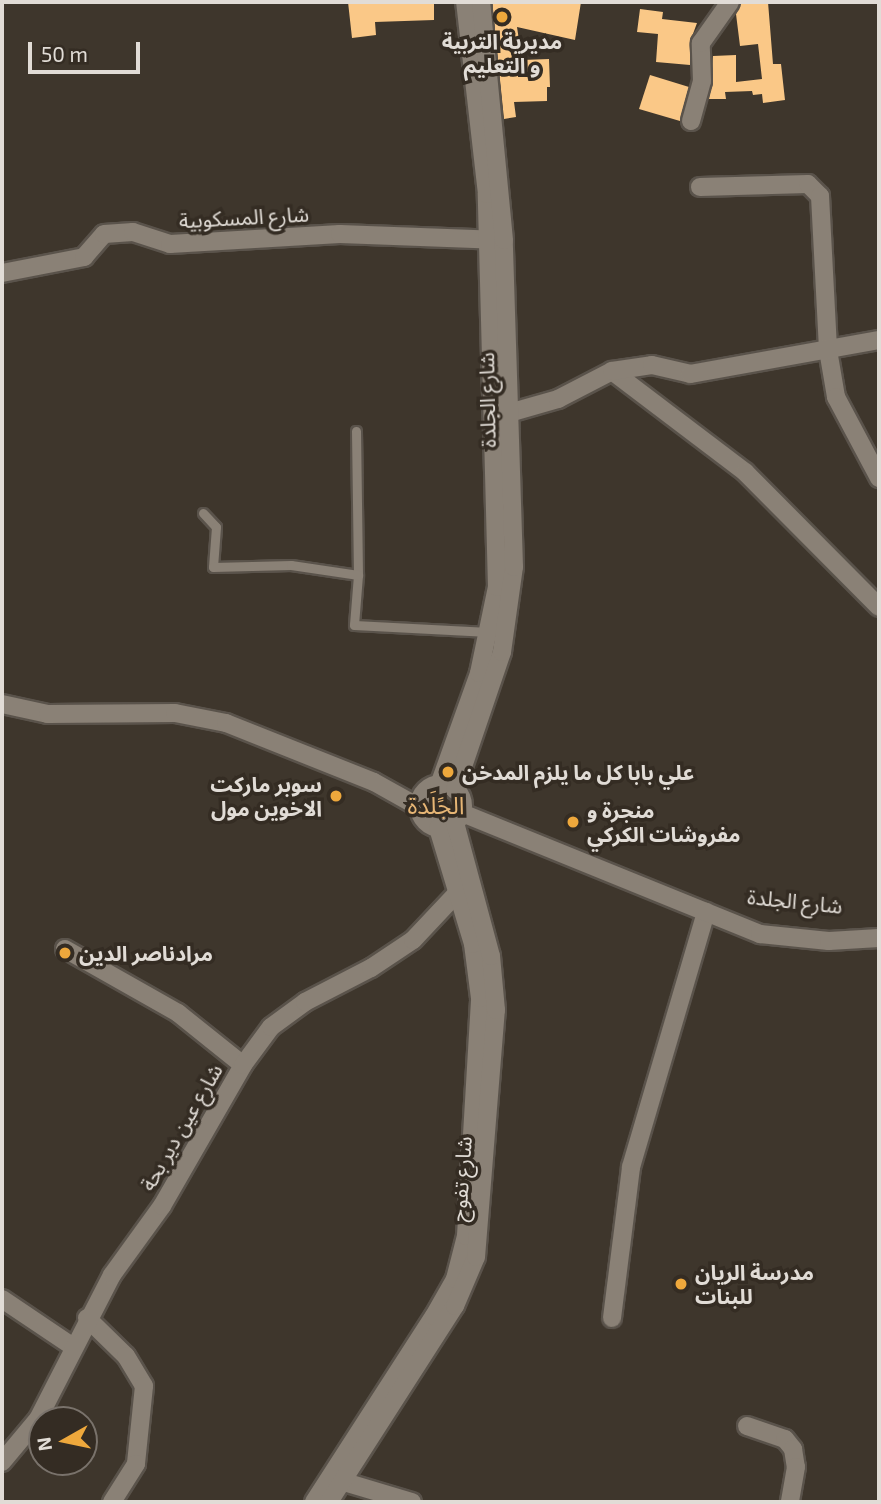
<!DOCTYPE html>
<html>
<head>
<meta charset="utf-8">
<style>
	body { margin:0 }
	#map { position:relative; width:881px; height:1504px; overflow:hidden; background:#3e362c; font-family:"Exo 2","Noto Sans Arabic",sans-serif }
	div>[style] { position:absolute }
	.building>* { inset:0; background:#fac887 }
	.roads { filter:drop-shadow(2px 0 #5a534b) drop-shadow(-2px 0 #5a534b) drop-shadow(0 2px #5a534b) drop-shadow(0 -2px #5a534b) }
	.lane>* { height:9px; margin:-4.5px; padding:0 4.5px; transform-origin:4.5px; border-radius:4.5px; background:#8a8176 }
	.street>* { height:18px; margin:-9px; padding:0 9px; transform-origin:9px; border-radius:9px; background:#8a8176 }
	.secondary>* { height:18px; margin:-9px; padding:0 9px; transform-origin:9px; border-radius:9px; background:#8a8176 }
	.secondary>.ring { margin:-9px; padding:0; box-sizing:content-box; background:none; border:18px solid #8a8176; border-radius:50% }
	.dots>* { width:19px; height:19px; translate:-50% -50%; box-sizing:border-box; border:4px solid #342c23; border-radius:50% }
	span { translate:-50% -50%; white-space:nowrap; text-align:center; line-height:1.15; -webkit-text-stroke:7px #342c23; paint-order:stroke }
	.poi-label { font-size:21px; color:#e1dcd6; font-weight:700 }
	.left { translate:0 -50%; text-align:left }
	.right { translate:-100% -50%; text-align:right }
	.street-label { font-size:21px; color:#e1dcd6 }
	.quarter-label { font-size:24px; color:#e7b675 }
	.frame { position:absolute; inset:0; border:4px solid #e1dcd6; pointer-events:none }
	.north { position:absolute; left:28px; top:1406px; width:70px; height:70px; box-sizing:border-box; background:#342c23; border:2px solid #79726b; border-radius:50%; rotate:261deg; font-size:19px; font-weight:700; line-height:28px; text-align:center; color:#e1dcd6 }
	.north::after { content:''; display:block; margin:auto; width:24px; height:32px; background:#eea83c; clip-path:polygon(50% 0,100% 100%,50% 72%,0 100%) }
	.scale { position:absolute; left:28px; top:42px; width:112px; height:32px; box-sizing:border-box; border:4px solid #e1dcd6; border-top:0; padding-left:9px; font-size:21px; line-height:24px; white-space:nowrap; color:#e1dcd6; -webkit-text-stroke:5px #342c23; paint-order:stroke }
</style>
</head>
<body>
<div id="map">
	<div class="building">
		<i style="clip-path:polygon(348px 2px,434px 2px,434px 20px,375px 22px,376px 35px,352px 38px)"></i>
		<i style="clip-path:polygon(492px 2px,581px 2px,575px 40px,517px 27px,522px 60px,549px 59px,550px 87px,547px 87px,547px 101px,514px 102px,516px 117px,504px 119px)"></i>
		<i style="clip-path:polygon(768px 2px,773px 64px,781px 64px,785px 100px,763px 103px,762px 94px,753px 95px,752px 91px,725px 92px,726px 99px,709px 99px,713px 56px,736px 55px,736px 82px,762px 79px,758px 44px,740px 46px,736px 14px,741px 3px)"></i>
		<i style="clip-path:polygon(640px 9px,663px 12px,662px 19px,697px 23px,690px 42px,690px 65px,656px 62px,658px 34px,637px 32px)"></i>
		<i style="clip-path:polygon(650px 75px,689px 87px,680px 121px,639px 109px)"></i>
	</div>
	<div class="roads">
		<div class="lane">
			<i style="left:356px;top:431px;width:144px;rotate:89.2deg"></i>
			<i style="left:358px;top:575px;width:50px;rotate:94.6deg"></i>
			<i style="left:354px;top:625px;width:135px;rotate:3deg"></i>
			<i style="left:203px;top:513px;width:19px;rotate:47deg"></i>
			<i style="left:216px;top:527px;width:40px;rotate:94.3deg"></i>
			<i style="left:213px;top:567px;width:78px;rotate:-1.5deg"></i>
			<i style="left:291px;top:565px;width:68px;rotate:8.5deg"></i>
		</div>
		<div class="street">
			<i style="left:691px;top:121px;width:41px;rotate:-74.6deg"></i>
			<i style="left:702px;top:81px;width:38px;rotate:-92deg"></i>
			<i style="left:701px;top:43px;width:50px;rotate:-54.7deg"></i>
			<i style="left:700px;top:187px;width:108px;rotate:-1.6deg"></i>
			<i style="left:808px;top:184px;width:17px;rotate:45deg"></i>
			<i style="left:820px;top:196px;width:154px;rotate:87deg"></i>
			<i style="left:828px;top:350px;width:48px;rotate:80.3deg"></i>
			<i style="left:836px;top:397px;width:92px;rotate:62deg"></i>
			<i style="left:2px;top:273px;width:84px;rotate:-11deg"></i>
			<i style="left:84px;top:257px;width:30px;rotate:-49deg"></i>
			<i style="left:104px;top:234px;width:29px;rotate:-4deg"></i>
			<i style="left:133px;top:232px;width:39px;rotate:18deg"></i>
			<i style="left:170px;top:244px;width:170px;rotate:-3.4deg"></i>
			<i style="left:340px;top:234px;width:161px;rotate:2.1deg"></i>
			<i style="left:612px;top:371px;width:167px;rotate:37.2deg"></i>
			<i style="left:745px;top:472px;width:190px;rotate:45.2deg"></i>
			<i style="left:495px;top:417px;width:66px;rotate:-15.9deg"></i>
			<i style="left:558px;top:399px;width:61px;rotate:-27.4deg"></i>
			<i style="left:612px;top:371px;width:40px;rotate:-8.5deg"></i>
			<i style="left:652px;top:365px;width:39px;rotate:13deg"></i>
			<i style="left:690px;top:374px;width:192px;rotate:-10.2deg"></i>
			<i style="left:65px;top:949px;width:130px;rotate:29.5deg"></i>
			<i style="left:178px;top:1013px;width:83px;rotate:38.7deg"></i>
			<i style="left:2px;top:1299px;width:84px;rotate:33.9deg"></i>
			<i style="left:87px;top:1318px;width:54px;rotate:44.3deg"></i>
			<i style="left:126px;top:1356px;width:35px;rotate:59deg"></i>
			<i style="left:144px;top:1386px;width:78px;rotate:95.9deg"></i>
			<i style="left:136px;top:1464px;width:45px;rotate:122.3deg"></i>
			<i style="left:612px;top:1318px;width:152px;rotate:-82.8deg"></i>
			<i style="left:631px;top:1167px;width:266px;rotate:-73.6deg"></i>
			<i style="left:747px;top:1426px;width:40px;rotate:18.9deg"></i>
			<i style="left:785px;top:1439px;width:13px;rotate:51deg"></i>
			<i style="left:793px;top:1449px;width:18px;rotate:81deg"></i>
			<i style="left:796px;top:1467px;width:36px;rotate:100deg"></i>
			<i style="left:2px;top:1462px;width:56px;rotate:-50.1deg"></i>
			<i style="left:38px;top:1419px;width:162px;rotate:-62.8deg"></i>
			<i style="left:112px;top:1275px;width:85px;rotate:-54.1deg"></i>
			<i style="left:162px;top:1206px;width:163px;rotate:-60.1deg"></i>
			<i style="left:243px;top:1065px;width:47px;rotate:-53.6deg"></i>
			<i style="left:271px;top:1027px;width:42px;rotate:-36.3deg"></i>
			<i style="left:305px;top:1002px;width:74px;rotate:-27.3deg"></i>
			<i style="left:371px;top:968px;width:50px;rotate:-33.7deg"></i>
			<i style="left:413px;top:940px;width:66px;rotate:-46.8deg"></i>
			<i style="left:458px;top:892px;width:13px;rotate:-23deg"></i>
			<i style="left:341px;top:1481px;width:74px;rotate:16.5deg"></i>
		</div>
		<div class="secondary">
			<i style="left:2px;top:704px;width:47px;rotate:12.3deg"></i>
			<i style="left:48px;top:714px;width:127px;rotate:-0.5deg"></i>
			<i style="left:175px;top:713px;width:52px;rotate:11.1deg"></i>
			<i style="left:226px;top:723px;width:159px;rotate:21.7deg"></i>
			<i style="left:374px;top:782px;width:51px;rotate:29.1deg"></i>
			<i class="ring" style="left:419px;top:784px;width:26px;height:26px"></i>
			<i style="left:439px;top:785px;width:119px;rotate:-70.3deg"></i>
			<i style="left:479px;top:673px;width:88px;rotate:-78.2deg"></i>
			<i style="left:497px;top:587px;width:393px;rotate:-91.5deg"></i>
			<i style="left:487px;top:194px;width:193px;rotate:-96.5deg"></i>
			<i style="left:455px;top:790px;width:146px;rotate:-71.2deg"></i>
			<i style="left:502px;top:652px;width:86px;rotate:-82deg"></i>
			<i style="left:514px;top:567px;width:327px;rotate:-91.8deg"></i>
			<i style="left:504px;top:240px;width:239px;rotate:-95.5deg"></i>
			<i style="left:462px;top:813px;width:322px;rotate:22.1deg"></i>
			<i style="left:760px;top:934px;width:69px;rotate:5.8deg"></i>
			<i style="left:829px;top:941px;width:50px;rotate:-3.4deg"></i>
			<i style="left:314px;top:1502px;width:221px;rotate:-57.2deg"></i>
			<i style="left:434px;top:1316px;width:43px;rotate:-60.4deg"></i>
			<i style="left:455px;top:1279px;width:44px;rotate:-75.7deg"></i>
			<i style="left:466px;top:1236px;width:238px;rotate:-86.6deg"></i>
			<i style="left:480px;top:998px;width:54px;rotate:-97.4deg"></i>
			<i style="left:473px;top:944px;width:121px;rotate:-106.8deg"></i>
			<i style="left:329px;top:1502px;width:233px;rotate:-57.3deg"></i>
			<i style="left:455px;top:1306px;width:53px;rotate:-66.8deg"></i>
			<i style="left:476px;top:1257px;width:248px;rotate:-85.4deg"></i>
			<i style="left:496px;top:1010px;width:54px;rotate:-95.3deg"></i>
			<i style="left:491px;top:956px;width:138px;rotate:-105.1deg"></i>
		</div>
	</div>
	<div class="dots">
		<i style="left:502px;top:17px;background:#eea83c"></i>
		<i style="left:448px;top:772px;background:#eea83c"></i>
		<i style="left:336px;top:796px;background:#eea83c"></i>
		<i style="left:573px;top:822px;background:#eea83c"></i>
		<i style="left:65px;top:953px;background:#eea83c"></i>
		<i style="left:681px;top:1284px;background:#eea83c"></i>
	</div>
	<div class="poi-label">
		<span style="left:502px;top:53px">مديرية التربية<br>و التعليم</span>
		<span class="left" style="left:462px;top:772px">علي بابا كل ما يلزم المدخن</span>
		<span class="right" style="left:322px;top:796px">سوبر ماركت<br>الاخوين مول</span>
		<span class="left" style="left:587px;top:822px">منجرة و<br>مفروشات الكركي</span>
		<span class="left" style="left:79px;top:953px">مرادناصر الدين</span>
		<span class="left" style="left:695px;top:1284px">مدرسة الريان<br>للبنات</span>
	</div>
	<div class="street-label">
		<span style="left:244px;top:217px;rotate:-3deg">شارع المسكوبية</span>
		<span style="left:487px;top:400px;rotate:-91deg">شارع الجلدة</span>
		<span style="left:795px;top:901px;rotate:6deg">شارع الجلدة</span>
		<span style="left:181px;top:1127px;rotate:-60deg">شارع عين دير بحة</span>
		<span style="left:461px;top:1179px;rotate:-86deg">شارع تفوح</span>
	</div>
	<div class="quarter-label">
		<span style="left:436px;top:805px">الجًلَدة</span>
	</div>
	<div class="frame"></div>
	<div class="north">N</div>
	<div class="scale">50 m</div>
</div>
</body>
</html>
